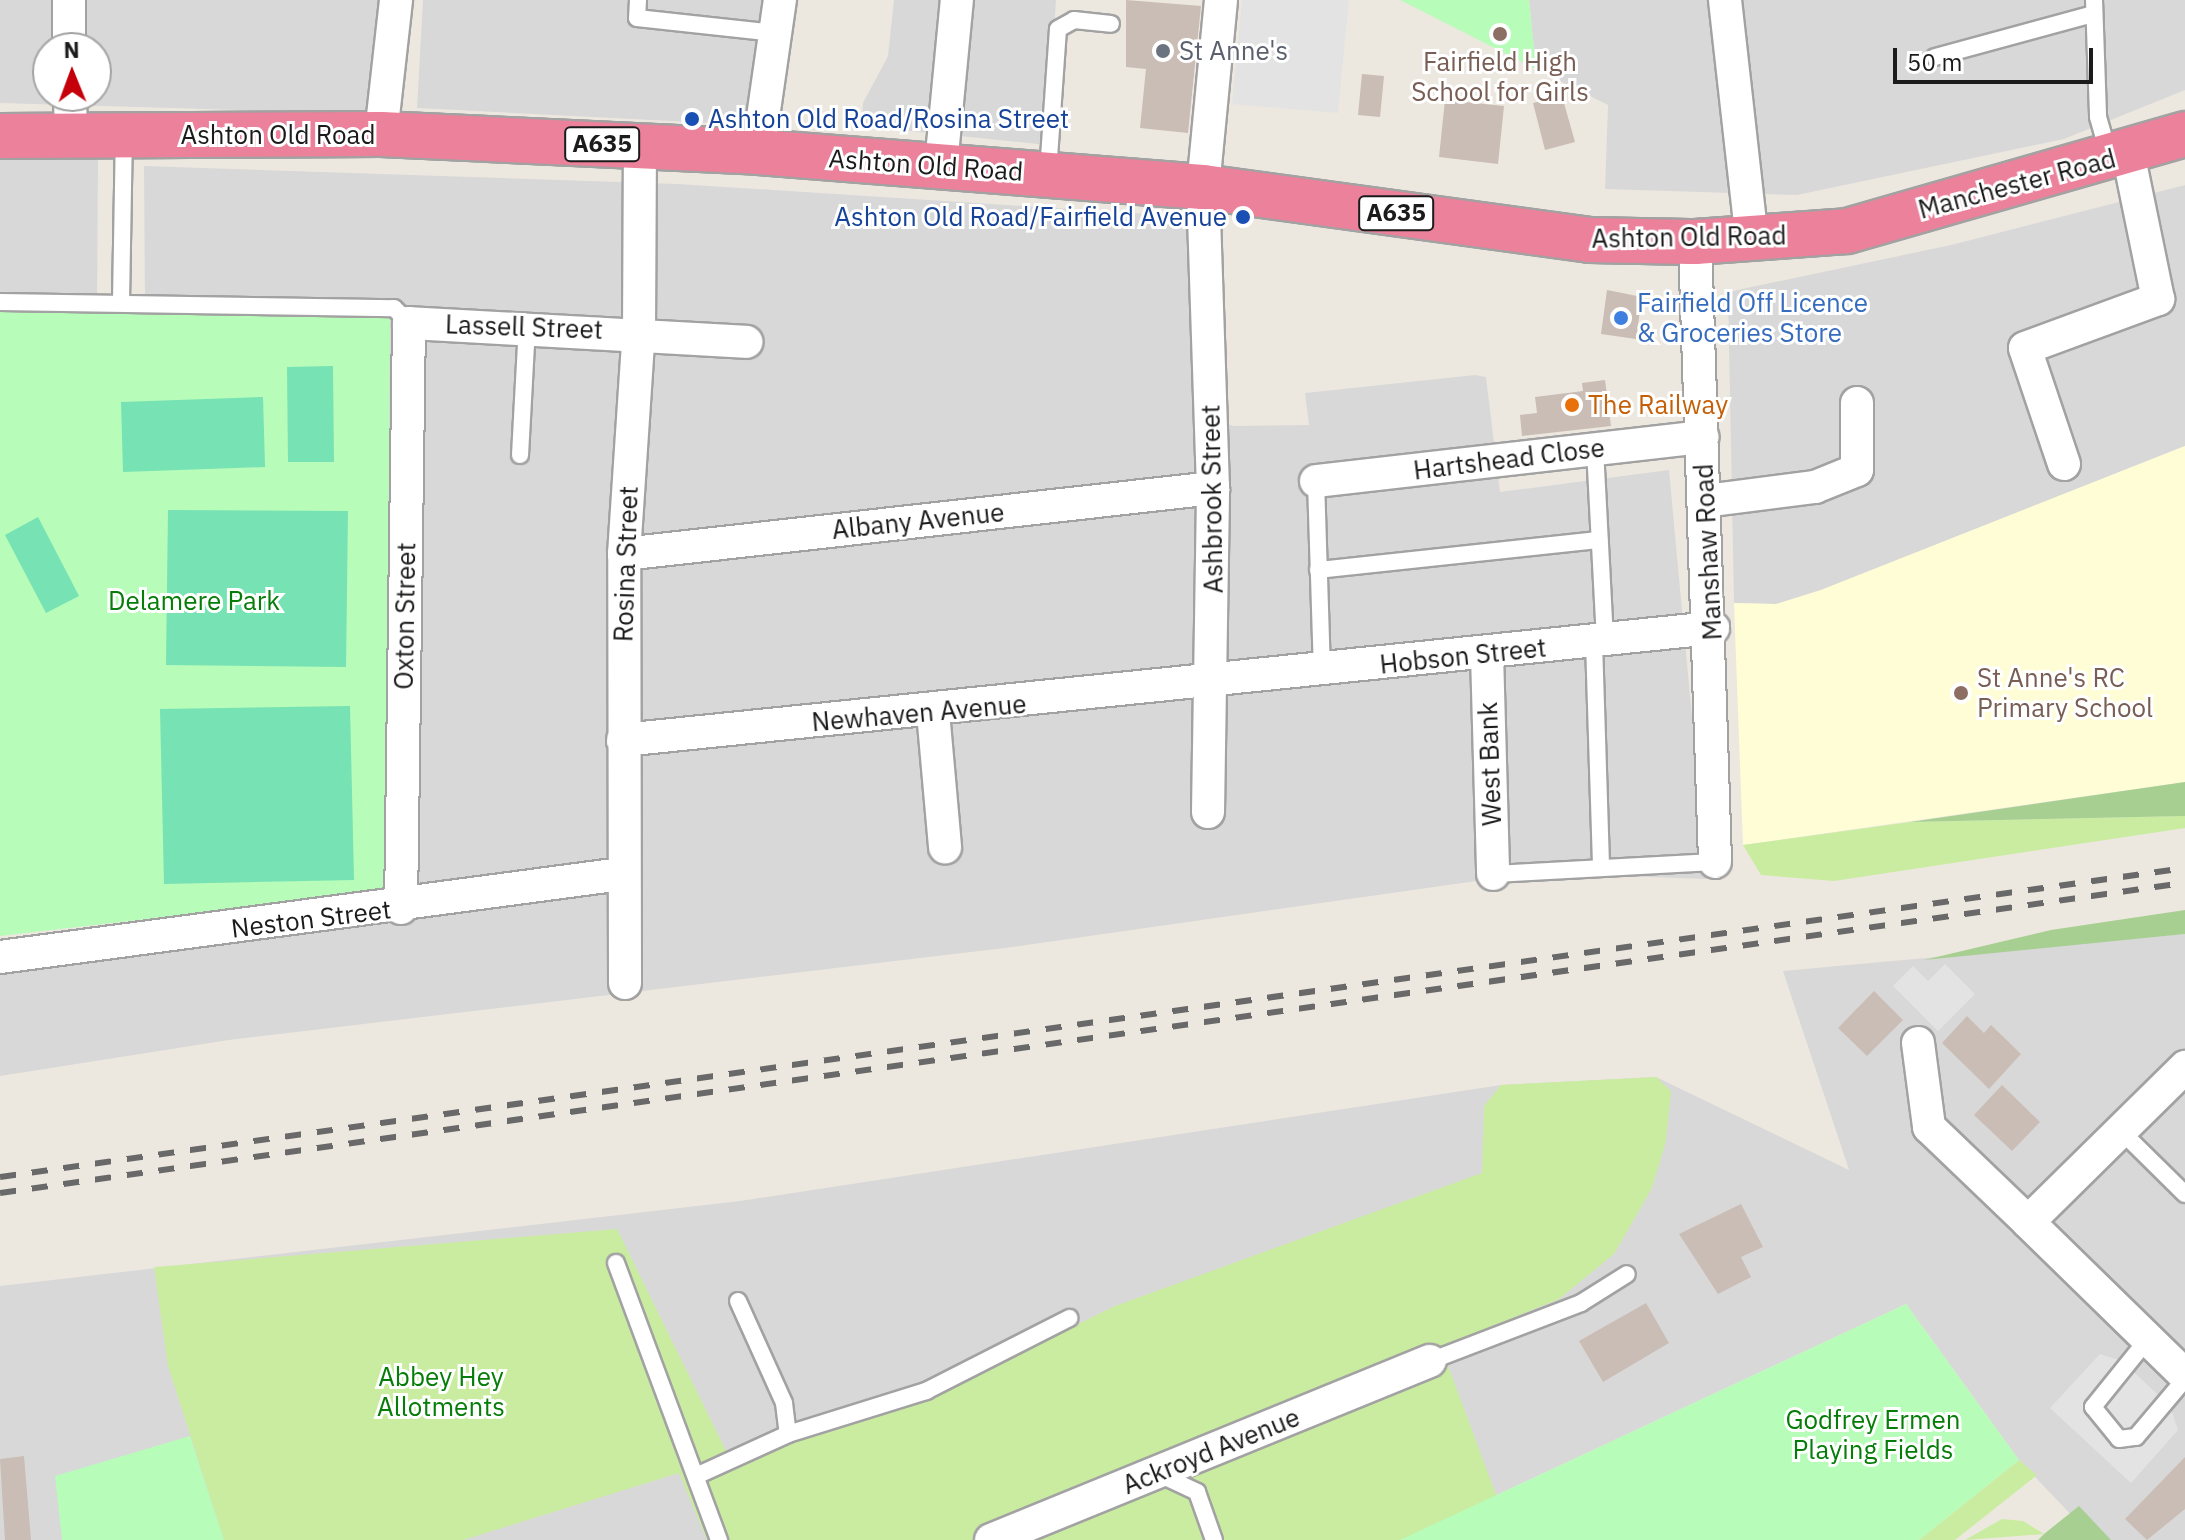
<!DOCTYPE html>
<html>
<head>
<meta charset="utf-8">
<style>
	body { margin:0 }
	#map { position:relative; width:2185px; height:1540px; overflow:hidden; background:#ede8df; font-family:"IBM Plex Sans",sans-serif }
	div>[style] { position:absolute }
	.residential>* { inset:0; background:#d9d8d8 }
	.education>* { inset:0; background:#fffdd6 }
	.grass>* { inset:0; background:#caeca1 }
	.forest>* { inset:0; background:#a7cf91 }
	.park>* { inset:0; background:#b7fcb9 }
	.pitch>* { inset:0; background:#77e2b3 }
	.parking>* { inset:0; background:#e3e3e3 }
	.building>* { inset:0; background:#c9bdb5 }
	.roads { filter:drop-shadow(2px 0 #a2a2a2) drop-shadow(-2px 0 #a2a2a2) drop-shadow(0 2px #a2a2a2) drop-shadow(0 -2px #a2a2a2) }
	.lane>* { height:16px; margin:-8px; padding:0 8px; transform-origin:8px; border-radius:8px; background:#fff }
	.street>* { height:32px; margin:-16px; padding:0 16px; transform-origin:16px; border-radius:16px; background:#fff }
	.highway>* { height:44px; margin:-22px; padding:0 22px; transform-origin:22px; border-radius:22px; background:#eb819a }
	.rail>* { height:6px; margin-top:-3px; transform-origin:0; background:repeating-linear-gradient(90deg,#696969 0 16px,transparent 0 32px) }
	.dots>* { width:22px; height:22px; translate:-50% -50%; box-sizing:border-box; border:4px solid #fff; border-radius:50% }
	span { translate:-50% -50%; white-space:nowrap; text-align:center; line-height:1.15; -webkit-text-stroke:6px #fff; paint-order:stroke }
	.shield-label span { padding:2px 6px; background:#fff; border:2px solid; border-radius:6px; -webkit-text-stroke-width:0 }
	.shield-label { font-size:24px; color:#1b1b1b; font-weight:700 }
	.worship-label { font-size:26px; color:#5b616d }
	.left { translate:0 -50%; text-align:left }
	.education-label { font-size:26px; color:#785e54 }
	.transit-label { font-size:26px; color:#164399 }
	.right { translate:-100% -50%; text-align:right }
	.street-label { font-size:26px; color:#1b1b1b }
	.shop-label { font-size:26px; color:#366cbe }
	.food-label { font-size:26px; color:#c56008 }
	.park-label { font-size:26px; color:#057d08 }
	.north { position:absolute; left:32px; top:32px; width:80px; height:80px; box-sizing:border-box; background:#fff; border:2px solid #a4a4a4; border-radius:50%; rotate:359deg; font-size:22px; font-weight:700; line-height:32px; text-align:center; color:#1b1b1b }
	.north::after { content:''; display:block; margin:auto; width:28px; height:36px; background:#c5000a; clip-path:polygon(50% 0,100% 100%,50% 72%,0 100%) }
	.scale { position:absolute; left:1893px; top:48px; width:200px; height:36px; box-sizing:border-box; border:4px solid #1b1b1b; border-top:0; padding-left:10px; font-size:24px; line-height:28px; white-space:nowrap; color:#1b1b1b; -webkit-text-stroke:6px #fff; paint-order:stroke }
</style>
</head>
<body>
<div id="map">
	<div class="residential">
		<i style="clip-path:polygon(evenodd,0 0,379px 0,372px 114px,0 103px,0 0,48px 48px,96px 48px,96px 96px,48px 96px,48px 48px)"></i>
		<i style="clip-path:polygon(423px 0,765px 0,751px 125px,417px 108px)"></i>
		<i style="clip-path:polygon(894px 0,1056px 0,1047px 145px,862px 126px,863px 103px,888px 56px)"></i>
		<i style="clip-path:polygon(1529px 0,2185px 0,2185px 90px,2064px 139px,1797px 195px,1605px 189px,1608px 105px,1536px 69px)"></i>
		<i style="clip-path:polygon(0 157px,98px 157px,97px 308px,0 308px)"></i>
		<i style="clip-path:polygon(144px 166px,678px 184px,1195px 217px,1194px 412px,1233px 426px,1309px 425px,1305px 393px,1475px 375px,1486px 377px,1500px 492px,1669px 470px,1707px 879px,1533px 873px,1005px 948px,229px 1040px,0 1076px,0 953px,385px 891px,145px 308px)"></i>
		<i style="clip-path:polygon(2185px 185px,2185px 446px,1821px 590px,1776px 604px,1734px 603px,1728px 292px,1951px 245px)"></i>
		<i style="clip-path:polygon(2185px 934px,2185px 1540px,2095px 1540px,2019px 1460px,1906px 1304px,1400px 1540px,0 1540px,0 1286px,740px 1201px,1501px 1085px,1656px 1077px,1849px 1170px,1783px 971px)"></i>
	</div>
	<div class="education">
		<i style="clip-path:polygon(2185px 446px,2185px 782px,1743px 845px,1734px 603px,1776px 604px,1821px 590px)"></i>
	</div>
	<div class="grass">
		<i style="clip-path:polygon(2185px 816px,2185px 828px,1834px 881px,1761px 875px,1743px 845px,1910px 822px)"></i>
		<i style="clip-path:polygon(1656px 1077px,1671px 1091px,1666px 1141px,1652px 1188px,1614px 1254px,1559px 1299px,1441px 1347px,1498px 1500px,1400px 1540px,707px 1540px,679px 1473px,463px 1540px,224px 1540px,168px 1366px,154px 1267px,617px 1229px,732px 1463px,929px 1397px,1115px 1306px,1482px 1173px,1484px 1106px,1501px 1085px)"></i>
		<i style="clip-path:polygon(2019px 1460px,2037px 1475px,1955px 1540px,1919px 1540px)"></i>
		<i style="clip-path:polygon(2002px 1519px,2023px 1521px,2044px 1534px,1965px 1540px)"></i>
	</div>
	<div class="forest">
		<i style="clip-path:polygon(2185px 782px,2185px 816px,1910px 822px)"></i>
		<i style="clip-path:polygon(2185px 910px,2185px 934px,1924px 960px,2051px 930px)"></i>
		<i style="clip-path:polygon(2079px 1506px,2111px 1540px,2038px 1540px,2044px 1534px)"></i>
	</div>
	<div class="park">
		<i style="clip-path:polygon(1400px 0,1529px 0,1536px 69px)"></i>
		<i style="clip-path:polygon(0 308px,390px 312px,386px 891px,0 936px)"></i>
		<i style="clip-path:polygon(1906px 1304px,2019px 1460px,1919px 1540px,1400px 1540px)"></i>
		<i style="clip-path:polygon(190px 1436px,224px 1540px,62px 1540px,55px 1476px)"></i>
	</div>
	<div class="pitch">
		<i style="clip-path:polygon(333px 366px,334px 462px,288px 462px,287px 367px)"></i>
		<i style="clip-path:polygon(263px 397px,265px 467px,123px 472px,121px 402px)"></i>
		<i style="clip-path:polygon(168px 510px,348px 511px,346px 667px,166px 665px)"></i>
		<i style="clip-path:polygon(38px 517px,79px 596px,46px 613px,5px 535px)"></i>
		<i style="clip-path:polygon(350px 706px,354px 880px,164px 884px,160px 709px)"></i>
	</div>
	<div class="parking">
		<i style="clip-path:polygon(1242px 0,1349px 0,1338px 113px,1232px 104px)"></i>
		<i style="clip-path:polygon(1945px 964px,1975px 994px,1938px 1031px,1893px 986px,1913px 966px,1928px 981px)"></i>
		<i style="clip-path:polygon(2100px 1354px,2122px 1361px,2170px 1406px,2178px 1430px,2131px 1483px,2050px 1408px)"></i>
	</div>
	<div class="building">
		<i style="clip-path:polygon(1126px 0,1201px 6px,1188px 133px,1140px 128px,1146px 69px,1126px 67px)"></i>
		<i style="clip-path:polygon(1362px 74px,1384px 76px,1380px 117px,1358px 115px)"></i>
		<i style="clip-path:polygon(1562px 96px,1575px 142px,1545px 150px,1533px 103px)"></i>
		<i style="clip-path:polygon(1445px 100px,1504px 106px,1498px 164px,1439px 157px)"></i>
		<i style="clip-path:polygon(1607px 290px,1642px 297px,1636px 339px,1601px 334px)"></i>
		<i style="clip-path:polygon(1605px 380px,1611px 426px,1522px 436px,1520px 415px,1537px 413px,1535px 397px,1583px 391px,1582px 383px)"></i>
		<i style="clip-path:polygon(1874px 991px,1903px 1020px,1867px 1056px,1838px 1028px)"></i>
		<i style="clip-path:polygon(1967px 1016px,1984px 1033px,1991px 1025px,2021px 1054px,1989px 1089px,1942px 1043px)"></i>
		<i style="clip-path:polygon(2002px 1085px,2040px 1122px,2012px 1151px,1974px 1115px)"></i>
		<i style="clip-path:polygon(1741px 1204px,1763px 1247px,1741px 1257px,1751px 1277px,1718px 1294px,1679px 1234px)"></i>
		<i style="clip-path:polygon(1646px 1303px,1669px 1343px,1603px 1382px,1579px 1341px)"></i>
		<i style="clip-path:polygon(24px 1456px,31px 1540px,5px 1540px,0 1459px)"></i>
		<i style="clip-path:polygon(2185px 1457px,2185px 1509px,2147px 1540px,2125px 1519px)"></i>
	</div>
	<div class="roads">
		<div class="lane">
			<i style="left:638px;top:0;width:18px;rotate:93deg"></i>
			<i style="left:637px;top:18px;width:139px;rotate:6.2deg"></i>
			<i style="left:2094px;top:0;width:117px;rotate:88deg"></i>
			<i style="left:2098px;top:117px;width:37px;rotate:74deg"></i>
			<i style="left:1935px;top:57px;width:164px;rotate:-15.2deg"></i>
			<i style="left:1048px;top:172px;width:143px;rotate:-86deg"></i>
			<i style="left:1058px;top:29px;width:18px;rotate:-29deg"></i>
			<i style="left:1074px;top:20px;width:37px;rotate:6deg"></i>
			<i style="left:0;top:302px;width:394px;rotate:0.9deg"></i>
			<i style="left:394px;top:308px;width:21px;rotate:45deg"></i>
			<i style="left:121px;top:302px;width:165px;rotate:-89deg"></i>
			<i style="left:1595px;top:449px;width:192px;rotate:87deg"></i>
			<i style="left:520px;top:455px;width:129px;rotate:-86.9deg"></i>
			<i style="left:1316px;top:481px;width:190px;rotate:88.2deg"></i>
			<i style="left:1318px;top:570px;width:283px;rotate:-6.1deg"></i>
			<i style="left:1594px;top:642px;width:226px;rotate:88.2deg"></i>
			<i style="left:1493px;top:874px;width:222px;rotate:-3.1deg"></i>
			<i style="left:2120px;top:1130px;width:91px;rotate:44.6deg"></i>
			<i style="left:616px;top:1263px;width:296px;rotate:69.6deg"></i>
			<i style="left:738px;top:1301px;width:112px;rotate:65.7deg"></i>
			<i style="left:784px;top:1403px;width:31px;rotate:83deg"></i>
			<i style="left:2147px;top:1340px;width:86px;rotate:128.9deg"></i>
			<i style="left:2093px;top:1407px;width:41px;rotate:50.9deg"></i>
			<i style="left:2119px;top:1439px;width:17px;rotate:-7deg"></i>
			<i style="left:2136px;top:1437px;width:76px;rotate:-49.8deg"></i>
			<i style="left:1430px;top:1361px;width:162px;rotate:-21deg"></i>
			<i style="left:1581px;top:1303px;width:54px;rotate:-32.2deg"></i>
			<i style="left:1161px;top:1475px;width:40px;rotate:25deg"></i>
			<i style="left:1197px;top:1492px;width:51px;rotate:70.5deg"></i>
			<i style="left:696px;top:1476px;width:101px;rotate:-24.5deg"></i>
			<i style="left:788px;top:1434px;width:145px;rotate:-17.3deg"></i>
			<i style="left:926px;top:1391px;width:161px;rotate:-27deg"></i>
		</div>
		<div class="street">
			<i style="left:69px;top:0;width:48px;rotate:90deg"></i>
			<i style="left:1725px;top:0;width:241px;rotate:83.6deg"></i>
			<i style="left:70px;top:96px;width:40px;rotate:88.6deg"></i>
			<i style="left:381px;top:134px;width:135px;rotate:-83.6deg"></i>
			<i style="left:758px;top:152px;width:154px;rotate:-81.8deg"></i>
			<i style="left:941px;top:165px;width:166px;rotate:-84.5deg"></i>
			<i style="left:1695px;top:242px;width:620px;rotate:88.15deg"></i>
			<i style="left:2064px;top:464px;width:122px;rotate:-108.6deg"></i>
			<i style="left:2025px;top:348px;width:142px;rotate:-20.2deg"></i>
			<i style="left:2158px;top:299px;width:149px;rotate:-101.6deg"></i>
			<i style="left:1316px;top:481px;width:389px;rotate:-6.5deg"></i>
			<i style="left:1705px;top:501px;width:111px;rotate:-7.3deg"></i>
			<i style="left:1815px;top:487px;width:45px;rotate:-22deg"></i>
			<i style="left:1857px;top:470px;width:67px;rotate:-90deg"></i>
			<i style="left:624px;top:554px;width:593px;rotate:-6.39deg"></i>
			<i style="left:1487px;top:654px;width:220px;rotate:88.4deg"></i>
			<i style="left:933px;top:712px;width:136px;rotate:84.9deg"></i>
			<i style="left:623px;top:740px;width:1096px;rotate:-5.87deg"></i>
			<i style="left:1208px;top:812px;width:324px;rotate:-89.1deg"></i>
			<i style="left:1213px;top:488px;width:301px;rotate:-91.9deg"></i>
			<i style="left:1203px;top:187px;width:188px;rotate:-84.5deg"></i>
			<i style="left:401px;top:908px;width:585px;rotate:-89.22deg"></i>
			<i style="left:409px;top:323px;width:338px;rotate:3.2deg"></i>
			<i style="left:0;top:957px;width:627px;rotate:-7.61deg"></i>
			<i style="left:625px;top:983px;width:429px;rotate:-90.1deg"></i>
			<i style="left:624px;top:554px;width:224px;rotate:-86.2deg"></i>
			<i style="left:639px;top:331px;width:185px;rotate:-89.7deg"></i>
			<i style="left:1918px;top:1043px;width:85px;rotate:82.5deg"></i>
			<i style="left:1929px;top:1127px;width:137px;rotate:43.8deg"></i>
			<i style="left:2028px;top:1222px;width:221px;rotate:-44.6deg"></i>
			<i style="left:2028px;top:1222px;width:219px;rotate:44.3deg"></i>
			<i style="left:991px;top:1540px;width:474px;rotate:-22.2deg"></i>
		</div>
		<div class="highway">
			<i style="left:0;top:136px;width:381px;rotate:-0.3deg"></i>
			<i style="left:381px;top:134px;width:377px;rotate:2.7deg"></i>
			<i style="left:758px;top:152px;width:446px;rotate:4.5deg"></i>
			<i style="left:1203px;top:187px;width:391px;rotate:7.8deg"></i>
			<i style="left:1590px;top:240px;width:105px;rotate:1.1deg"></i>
			<i style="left:1695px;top:242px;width:152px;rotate:-4.1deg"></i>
			<i style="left:1847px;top:231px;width:352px;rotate:-16deg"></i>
		</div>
	</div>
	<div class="rail">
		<i style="left:0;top:1177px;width:2207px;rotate:-8.05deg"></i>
		<i style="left:0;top:1193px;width:2207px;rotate:-8.08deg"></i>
	</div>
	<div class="dots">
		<i style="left:1500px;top:34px;background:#8d6e63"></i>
		<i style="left:1163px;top:51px;background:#6b7280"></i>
		<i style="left:692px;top:119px;background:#1a4fb4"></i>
		<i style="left:1243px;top:217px;background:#1a4fb4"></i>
		<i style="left:1621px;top:318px;background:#3f7fe0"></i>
		<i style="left:1572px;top:405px;background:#e8710a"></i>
		<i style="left:1961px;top:693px;background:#8d6e63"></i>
	</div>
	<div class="shield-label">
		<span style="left:602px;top:144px">A635</span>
		<span style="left:1396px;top:213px">A635</span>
	</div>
	<div class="worship-label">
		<span class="left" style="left:1179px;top:51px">St Anne's</span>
	</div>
	<div class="education-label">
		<span style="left:1500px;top:77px">Fairfield High<br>School for Girls</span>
		<span class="left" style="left:1977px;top:693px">St Anne's RC<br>Primary School</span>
	</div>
	<div class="transit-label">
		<span class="left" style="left:708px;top:119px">Ashton Old Road/Rosina Street</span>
		<span class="right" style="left:1227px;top:217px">Ashton Old Road/Fairfield Avenue</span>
	</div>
	<div class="street-label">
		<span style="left:278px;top:135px">Ashton Old Road</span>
		<span style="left:926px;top:165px;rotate:4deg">Ashton Old Road</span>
		<span style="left:2017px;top:184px;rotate:-15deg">Manchester Road</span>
		<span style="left:1689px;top:237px;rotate:-1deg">Ashton Old Road</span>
		<span style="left:524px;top:327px;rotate:2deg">Lassell Street</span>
		<span style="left:1509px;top:459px;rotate:-7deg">Hartshead Close</span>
		<span style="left:1212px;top:499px;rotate:-91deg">Ashbrook Street</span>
		<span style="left:918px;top:521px;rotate:-6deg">Albany Avenue</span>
		<span style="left:1708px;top:552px;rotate:-93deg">Manshaw Road</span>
		<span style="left:626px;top:564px;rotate:-88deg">Rosina Street</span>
		<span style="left:405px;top:616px;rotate:-89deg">Oxton Street</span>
		<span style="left:1463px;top:656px;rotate:-6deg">Hobson Street</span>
		<span style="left:919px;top:713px;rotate:-5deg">Newhaven Avenue</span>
		<span style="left:1490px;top:764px;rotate:-92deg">West Bank</span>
		<span style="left:311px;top:919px;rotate:-7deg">Neston Street</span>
		<span style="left:1211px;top:1451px;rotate:-22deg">Ackroyd Avenue</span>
	</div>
	<div class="shop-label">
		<span class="left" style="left:1637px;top:318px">Fairfield Off Licence<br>&amp; Groceries Store</span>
	</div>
	<div class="food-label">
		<span class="left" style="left:1588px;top:405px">The Railway</span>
	</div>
	<div class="park-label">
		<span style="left:194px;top:601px">Delamere Park</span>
		<span style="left:441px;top:1392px">Abbey Hey<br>Allotments</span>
		<span style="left:1873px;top:1435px">Godfrey Ermen<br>Playing Fields</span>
	</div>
	<div class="north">N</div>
	<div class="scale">50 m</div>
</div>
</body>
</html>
